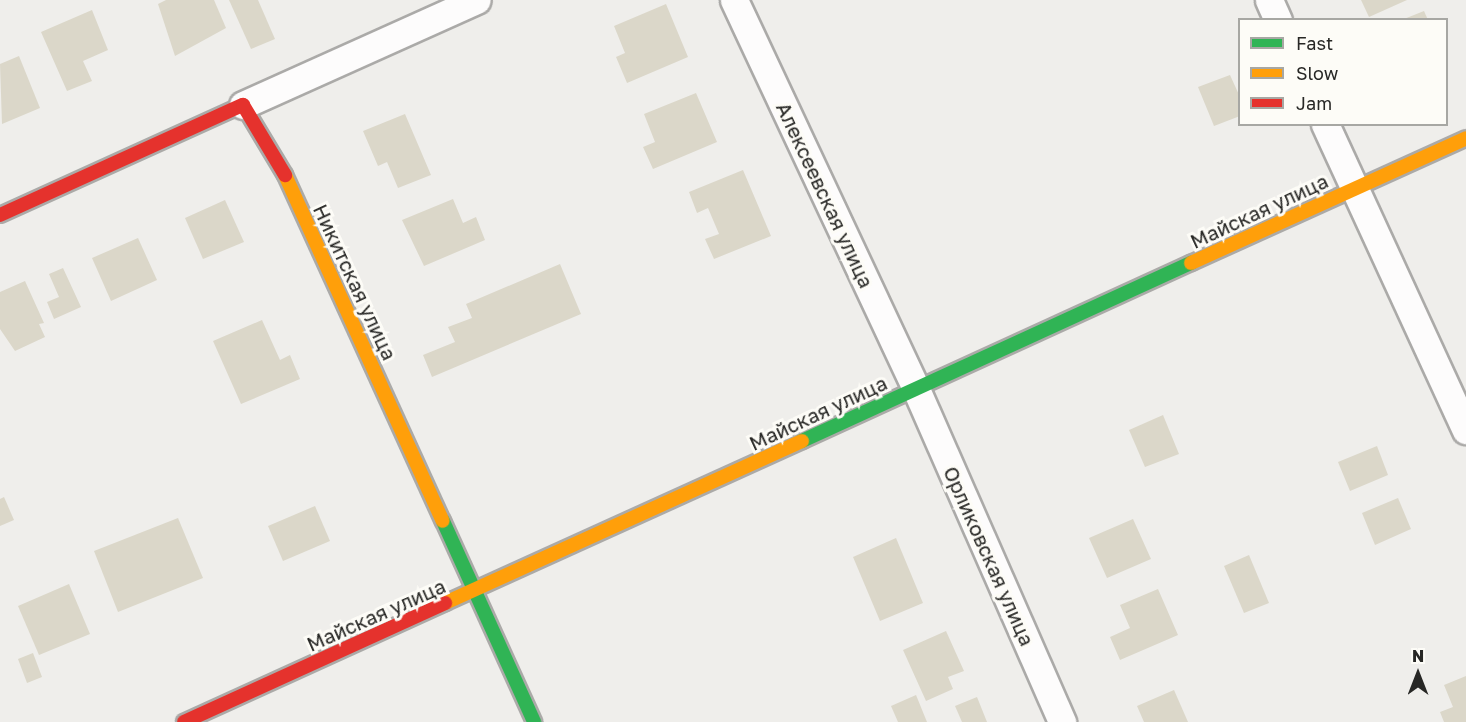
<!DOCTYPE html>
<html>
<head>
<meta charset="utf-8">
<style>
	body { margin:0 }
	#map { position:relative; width:1466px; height:722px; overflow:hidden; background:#efeeeb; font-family:"Golos Text",sans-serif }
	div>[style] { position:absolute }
	.building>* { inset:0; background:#dbd7c9 }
	.roads { filter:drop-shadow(2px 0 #abaaa8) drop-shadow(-2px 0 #abaaa8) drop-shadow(0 2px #abaaa8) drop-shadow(0 -2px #abaaa8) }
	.street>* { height:27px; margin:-13.5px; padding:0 13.5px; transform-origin:13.5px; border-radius:13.5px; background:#fdfcfc }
	.fast>* { height:14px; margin:-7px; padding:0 7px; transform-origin:7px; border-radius:7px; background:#30b455 }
	.slow>* { height:14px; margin:-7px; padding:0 7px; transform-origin:7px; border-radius:7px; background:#ff9f0a }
	.jam>* { height:14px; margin:-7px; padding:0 7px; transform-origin:7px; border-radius:7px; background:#e5322d }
	span { translate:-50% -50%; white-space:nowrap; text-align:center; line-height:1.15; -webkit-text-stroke:6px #fdfcf7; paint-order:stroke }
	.street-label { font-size:20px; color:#272725 }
	.legend { position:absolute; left:1238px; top:18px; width:210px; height:108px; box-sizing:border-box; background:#fdfcf7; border:2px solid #a7a7a3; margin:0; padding:8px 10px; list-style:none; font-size:18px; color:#272725 }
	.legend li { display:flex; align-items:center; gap:12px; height:30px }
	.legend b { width:30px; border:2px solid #a7a7a3 }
	.north { position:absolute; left:1388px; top:644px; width:60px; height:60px; -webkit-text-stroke:4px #fdfcf7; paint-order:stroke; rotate:0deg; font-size:16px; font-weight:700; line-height:24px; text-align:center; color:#272725 }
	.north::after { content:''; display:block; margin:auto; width:21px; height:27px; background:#272725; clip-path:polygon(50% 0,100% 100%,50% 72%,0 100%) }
</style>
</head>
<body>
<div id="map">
	<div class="building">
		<i style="clip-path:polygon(166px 0,214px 0,226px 28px,175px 56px,158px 4px)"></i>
		<i style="clip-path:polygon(229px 0,258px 0,275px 39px,251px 49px)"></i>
		<i style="clip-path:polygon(1361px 0,1407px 0,1369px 17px)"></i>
		<i style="clip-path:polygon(666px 4px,688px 57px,627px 83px,616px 57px,625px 53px,614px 26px)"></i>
		<i style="clip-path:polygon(92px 10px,108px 50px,83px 61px,92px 81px,67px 91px,41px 32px)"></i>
		<i style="clip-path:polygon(1424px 11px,1428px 20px,1404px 20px,1404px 19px)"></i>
		<i style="clip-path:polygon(19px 56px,40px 108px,2px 124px,0 64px)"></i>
		<i style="clip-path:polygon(1230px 75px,1240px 97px,1240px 116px,1214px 126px,1198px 87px)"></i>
		<i style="clip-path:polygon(696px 93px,717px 142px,653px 169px,643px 147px,655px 142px,644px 114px)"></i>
		<i style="clip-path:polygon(405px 114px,431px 175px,398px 188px,387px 162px,378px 166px,363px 131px)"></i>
		<i style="clip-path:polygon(743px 170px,771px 236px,714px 259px,705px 239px,719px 234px,708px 208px,697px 213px,689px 192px)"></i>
		<i style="clip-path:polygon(453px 199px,463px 223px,476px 217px,485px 240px,424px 266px,402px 220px)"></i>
		<i style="clip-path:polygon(225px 200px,244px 242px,203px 259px,185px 218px)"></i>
		<i style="clip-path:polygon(138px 238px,157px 280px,111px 301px,92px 258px)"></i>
		<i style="clip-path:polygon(560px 264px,581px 314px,432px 377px,423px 355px,455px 342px,448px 327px,472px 318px,466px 304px)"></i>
		<i style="clip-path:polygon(63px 268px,81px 307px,54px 319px,47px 302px,59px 297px,49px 274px)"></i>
		<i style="clip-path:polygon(25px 281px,44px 323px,39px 324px,45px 337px,15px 351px,0 329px,0 292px)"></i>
		<i style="clip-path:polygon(262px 320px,280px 360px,290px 355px,300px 379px,241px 404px,213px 341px)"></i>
		<i style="clip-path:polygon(1163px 415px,1179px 454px,1145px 467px,1129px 430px)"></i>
		<i style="clip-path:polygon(1377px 446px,1388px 475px,1350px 491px,1338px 462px)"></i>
		<i style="clip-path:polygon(4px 497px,14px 520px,0 526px,0 499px)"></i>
		<i style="clip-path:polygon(1398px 498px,1411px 529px,1375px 545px,1362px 513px)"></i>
		<i style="clip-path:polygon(315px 506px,330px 541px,283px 561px,268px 526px)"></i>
		<i style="clip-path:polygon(178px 518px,203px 578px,118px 612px,94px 551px)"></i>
		<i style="clip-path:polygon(1133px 519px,1151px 559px,1107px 578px,1089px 538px)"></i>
		<i style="clip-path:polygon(896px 538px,923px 603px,880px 621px,853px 557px)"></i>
		<i style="clip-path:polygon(1249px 555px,1269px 603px,1244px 613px,1224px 566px)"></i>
		<i style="clip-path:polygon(69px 584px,90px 634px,39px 655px,18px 606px)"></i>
		<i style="clip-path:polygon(1158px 589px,1178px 635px,1120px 660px,1110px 637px,1130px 628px,1120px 605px)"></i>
		<i style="clip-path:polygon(946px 631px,964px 671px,948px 677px,953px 689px,926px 701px,903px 650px)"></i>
		<i style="clip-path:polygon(33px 653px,42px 677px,27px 683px,18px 659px)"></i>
		<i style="clip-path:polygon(1466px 676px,1466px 722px,1444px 722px,1440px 712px,1453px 707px,1444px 685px)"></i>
		<i style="clip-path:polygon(1174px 690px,1188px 722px,1144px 722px,1137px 706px)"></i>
		<i style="clip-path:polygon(916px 695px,927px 722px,898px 722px,891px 706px)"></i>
		<i style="clip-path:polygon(977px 697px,987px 722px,962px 722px,955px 706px)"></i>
	</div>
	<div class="roads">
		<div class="street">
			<i style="left:734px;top:0;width:429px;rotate:64.9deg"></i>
			<i style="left:916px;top:389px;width:364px;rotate:66.3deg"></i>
			<i style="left:1269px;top:0;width:22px;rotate:66deg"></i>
			<i style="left:243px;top:105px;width:256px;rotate:-24.2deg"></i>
			<i style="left:1325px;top:124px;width:337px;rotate:65.3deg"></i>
		</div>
		<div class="fast">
			<i style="left:802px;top:441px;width:428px;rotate:-24.6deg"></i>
			<i style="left:443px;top:521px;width:221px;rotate:65.6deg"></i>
		</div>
		<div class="slow">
			<i style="left:285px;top:175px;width:380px;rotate:65.5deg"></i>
			<i style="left:1191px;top:263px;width:302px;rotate:-24.4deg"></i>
			<i style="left:445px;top:603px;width:392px;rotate:-24.4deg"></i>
		</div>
		<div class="jam">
			<i style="left:0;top:215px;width:267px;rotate:-24.4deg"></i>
			<i style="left:243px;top:105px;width:82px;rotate:59deg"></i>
			<i style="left:184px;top:722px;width:287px;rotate:-24.5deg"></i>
		</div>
	</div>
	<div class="street-label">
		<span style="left:825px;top:195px;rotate:65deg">Алексеевская улица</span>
		<span style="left:1259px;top:211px;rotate:-25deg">Майская улица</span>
		<span style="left:355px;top:282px;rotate:65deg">Никитская улица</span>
		<span style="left:818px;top:413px;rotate:-25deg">Майская улица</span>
		<span style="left:989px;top:556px;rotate:66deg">Орликовская улица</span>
		<span style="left:376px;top:615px;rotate:-24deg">Майская улица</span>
	</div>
	<ul class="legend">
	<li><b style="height:8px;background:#30b455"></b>Fast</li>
	<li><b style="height:8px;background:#ff9f0a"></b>Slow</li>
	<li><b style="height:8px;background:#e5322d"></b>Jam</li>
	</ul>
	<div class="north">N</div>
</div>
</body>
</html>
